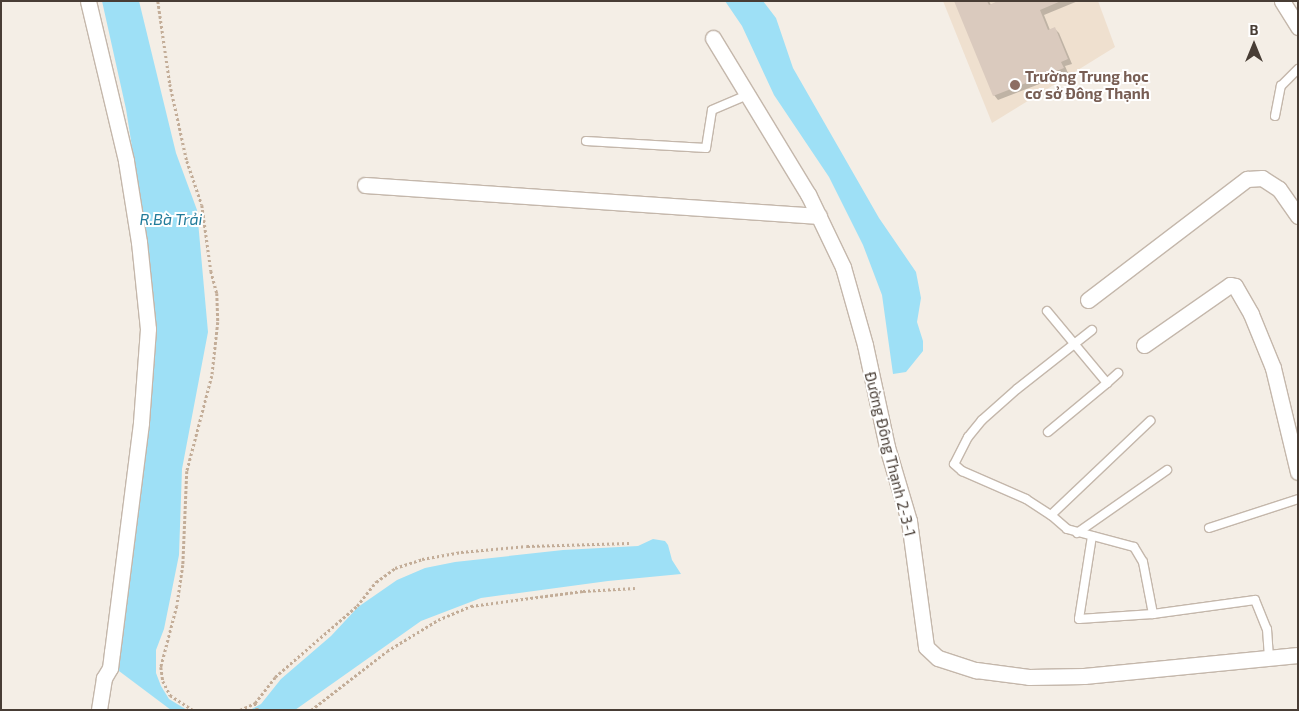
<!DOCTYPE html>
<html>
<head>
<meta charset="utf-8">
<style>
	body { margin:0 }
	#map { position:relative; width:1299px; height:711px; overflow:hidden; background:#f4eee6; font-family:"Exo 2",sans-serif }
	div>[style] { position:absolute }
	.education>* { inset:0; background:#efe0cf }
	.water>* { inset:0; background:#9ee0f6 }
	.shadow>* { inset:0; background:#0003 }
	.building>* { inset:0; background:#dacabe }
	.path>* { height:2.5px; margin-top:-1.25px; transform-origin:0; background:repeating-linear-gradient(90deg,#c3ad98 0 2.5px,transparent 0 5px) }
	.roads { filter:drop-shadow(1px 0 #c4b7ab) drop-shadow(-1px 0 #c4b7ab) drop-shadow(0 1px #c4b7ab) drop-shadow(0 -1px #c4b7ab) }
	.lane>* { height:8px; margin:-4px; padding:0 4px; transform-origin:4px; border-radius:4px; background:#fff }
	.street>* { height:15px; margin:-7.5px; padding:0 7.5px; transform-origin:7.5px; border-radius:7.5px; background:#fff }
	.dots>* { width:14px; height:14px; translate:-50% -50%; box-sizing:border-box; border:2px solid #fff; border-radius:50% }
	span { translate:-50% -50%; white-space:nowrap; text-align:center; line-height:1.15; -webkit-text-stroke:4px #fff; paint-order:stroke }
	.education-label { font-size:15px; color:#785e54; font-weight:700 }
	.left { translate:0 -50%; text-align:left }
	.street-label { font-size:15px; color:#483d35 }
	.water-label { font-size:16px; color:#227b9a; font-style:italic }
	.frame { position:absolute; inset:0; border:2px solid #483d35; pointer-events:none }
	.north { position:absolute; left:1229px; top:20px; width:50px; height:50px; -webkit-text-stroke:4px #fff; paint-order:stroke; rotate:0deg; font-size:14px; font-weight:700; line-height:20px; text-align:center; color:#483d35 }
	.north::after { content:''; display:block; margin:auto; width:18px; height:22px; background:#483d35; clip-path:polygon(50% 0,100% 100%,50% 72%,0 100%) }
</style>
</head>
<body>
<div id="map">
	<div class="education">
		<i style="clip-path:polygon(943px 1px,1098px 1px,1115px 47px,992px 123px)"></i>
	</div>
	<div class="water">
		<i style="clip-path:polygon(102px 1px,139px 1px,176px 153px,197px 210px,208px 332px,182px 469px,179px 555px,164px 629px,156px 650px,156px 673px,161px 686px,169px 699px,187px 710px,171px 710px,115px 668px,132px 566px,155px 336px,146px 235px,126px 109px)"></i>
		<i style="clip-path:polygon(725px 1px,763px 1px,776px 18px,793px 68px,879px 218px,916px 272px,921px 298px,917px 322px,923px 341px,923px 351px,906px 372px,893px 374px,882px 295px,863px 245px,829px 177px,774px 95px,742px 26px)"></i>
		<i style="clip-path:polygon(653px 539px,665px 541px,668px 545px,672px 560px,681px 574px,608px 581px,481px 598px,421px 621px,295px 710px,250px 710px,261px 704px,281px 679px,331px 636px,358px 607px,397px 580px,425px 568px,455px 562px,563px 550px,638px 546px)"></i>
	</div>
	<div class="shadow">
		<i style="clip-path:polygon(956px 1px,989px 1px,991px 5px,1001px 1px,1078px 1px,1044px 15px,1050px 30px,1054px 28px,1059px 33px,1072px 64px,1065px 66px,1068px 73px,998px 100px,994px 95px)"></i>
	</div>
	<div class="building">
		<i style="clip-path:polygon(954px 1px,987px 1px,989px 5px,998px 1px,1061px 1px,1040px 10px,1048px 30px,1055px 27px,1068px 59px,1061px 62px,1064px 68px,993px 96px)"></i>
	</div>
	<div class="path">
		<i style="left:158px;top:1px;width:84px;rotate:81.8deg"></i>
		<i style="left:170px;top:84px;width:79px;rotate:77.6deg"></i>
		<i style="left:187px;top:161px;width:46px;rotate:71.2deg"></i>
		<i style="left:202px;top:205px;width:67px;rotate:82.2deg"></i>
		<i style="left:211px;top:271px;width:23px;rotate:75deg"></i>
		<i style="left:217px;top:293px;width:29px;rotate:88deg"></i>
		<i style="left:218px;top:322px;width:54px;rotate:96.3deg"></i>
		<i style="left:212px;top:376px;width:98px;rotate:104.7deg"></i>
		<i style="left:187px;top:471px;width:94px;rotate:92.4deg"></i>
		<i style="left:183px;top:565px;width:41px;rotate:98.3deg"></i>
		<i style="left:177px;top:606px;width:63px;rotate:104.7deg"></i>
		<i style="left:161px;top:667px;width:14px;rotate:82deg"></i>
		<i style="left:163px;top:681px;width:16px;rotate:63deg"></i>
		<i style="left:170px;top:695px;width:27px;rotate:33deg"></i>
		<i style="left:255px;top:703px;width:8px;rotate:67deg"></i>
		<i style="left:240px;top:710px;width:17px;rotate:-25deg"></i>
		<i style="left:255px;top:703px;width:33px;rotate:-52deg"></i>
		<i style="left:275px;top:677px;width:108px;rotate:-40.9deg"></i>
		<i style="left:357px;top:606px;width:31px;rotate:-52deg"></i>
		<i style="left:376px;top:582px;width:24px;rotate:-36deg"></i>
		<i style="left:395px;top:568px;width:28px;rotate:-18deg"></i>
		<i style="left:422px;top:559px;width:40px;rotate:-10deg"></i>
		<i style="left:461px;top:552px;width:66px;rotate:-5.2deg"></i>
		<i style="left:527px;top:546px;width:102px;rotate:-1.7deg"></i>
		<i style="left:311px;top:710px;width:96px;rotate:-37.8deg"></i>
		<i style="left:387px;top:651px;width:60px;rotate:-31.3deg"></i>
		<i style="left:438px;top:620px;width:36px;rotate:-23deg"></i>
		<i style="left:471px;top:606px;width:113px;rotate:-7.6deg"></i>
		<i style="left:583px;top:591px;width:52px;rotate:-3.3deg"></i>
	</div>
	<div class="roads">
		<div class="lane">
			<i style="left:1275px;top:116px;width:31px;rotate:-79deg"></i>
			<i style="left:1281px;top:86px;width:24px;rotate:-45deg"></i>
			<i style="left:586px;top:141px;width:120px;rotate:3.3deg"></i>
			<i style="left:706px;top:148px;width:38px;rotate:-81deg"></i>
			<i style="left:712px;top:110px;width:39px;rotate:-23deg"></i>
			<i style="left:1047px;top:311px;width:94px;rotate:50.2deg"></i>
			<i style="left:1107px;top:383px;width:15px;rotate:-42deg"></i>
			<i style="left:1092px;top:330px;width:95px;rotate:141.8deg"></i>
			<i style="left:1017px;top:389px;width:47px;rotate:138.5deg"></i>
			<i style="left:982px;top:420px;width:22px;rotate:129deg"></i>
			<i style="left:968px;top:437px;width:30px;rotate:117deg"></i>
			<i style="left:954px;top:464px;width:11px;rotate:41deg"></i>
			<i style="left:962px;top:471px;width:70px;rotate:23.6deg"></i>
			<i style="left:1026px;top:499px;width:30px;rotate:33deg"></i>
			<i style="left:1051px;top:515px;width:21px;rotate:41deg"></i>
			<i style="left:1067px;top:529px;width:69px;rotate:15deg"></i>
			<i style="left:1134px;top:547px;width:17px;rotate:59deg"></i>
			<i style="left:1143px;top:562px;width:53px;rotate:79.1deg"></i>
			<i style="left:1048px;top:432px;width:77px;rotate:-39.7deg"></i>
			<i style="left:1051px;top:515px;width:137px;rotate:-43.5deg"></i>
			<i style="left:1209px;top:528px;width:94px;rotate:-18deg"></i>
			<i style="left:1077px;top:533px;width:110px;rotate:-35deg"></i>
			<i style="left:1092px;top:536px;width:84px;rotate:98.9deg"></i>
			<i style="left:1079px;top:619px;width:74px;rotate:-3.9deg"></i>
			<i style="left:1153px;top:614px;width:103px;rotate:-7.8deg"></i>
			<i style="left:1255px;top:600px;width:31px;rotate:68deg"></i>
			<i style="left:1267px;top:629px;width:29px;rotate:86deg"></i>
		</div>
		<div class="street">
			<i style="left:88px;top:1px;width:164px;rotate:76.6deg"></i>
			<i style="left:126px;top:161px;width:82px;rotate:80.9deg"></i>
			<i style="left:139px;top:242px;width:87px;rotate:84.1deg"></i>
			<i style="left:148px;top:329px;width:94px;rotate:94.3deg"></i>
			<i style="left:141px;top:423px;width:231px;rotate:97.2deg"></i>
			<i style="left:112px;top:652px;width:16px;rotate:97deg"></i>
			<i style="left:110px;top:668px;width:12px;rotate:121deg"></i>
			<i style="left:104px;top:678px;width:32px;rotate:99deg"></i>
			<i style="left:1282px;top:1px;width:31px;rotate:58deg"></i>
			<i style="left:713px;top:38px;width:183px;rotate:58.7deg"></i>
			<i style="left:808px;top:194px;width:81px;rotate:64.4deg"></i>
			<i style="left:843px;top:267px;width:81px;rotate:74.2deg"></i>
			<i style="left:865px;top:345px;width:104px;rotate:77.8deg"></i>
			<i style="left:887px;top:447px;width:77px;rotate:73.4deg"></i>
			<i style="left:909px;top:521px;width:127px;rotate:82.3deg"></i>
			<i style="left:926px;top:647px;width:16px;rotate:43deg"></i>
			<i style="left:938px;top:658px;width:40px;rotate:18deg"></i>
			<i style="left:976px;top:670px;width:53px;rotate:7.5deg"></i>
			<i style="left:1029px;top:677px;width:55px;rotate:-1deg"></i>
			<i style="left:1084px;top:676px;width:215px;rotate:-5.6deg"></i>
			<i style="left:365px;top:185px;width:455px;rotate:3.9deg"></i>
			<i style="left:1088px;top:300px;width:200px;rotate:-37.3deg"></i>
			<i style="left:1247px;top:179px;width:15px;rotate:-4deg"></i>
			<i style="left:1262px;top:178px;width:20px;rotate:33deg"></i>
			<i style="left:1279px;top:189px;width:33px;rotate:55deg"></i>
			<i style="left:1144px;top:345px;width:105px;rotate:-34.9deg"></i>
			<i style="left:1230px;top:285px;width:5px;rotate:11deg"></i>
			<i style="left:1235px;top:286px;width:32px;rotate:60deg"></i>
			<i style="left:1251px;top:314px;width:58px;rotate:67.8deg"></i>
			<i style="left:1273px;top:368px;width:107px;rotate:76.5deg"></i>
		</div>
	</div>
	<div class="dots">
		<i style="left:1015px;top:85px;background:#8d6e63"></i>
	</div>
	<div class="education-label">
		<span class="left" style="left:1025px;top:85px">Trường Trung học<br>cơ sở Đông Thạnh</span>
	</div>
	<div class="street-label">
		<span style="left:890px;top:454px;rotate:76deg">Đường Đông Thạnh 2-3-1</span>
	</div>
	<div class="water-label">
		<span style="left:171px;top:219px">R.Bà Trải</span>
	</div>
	<div class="frame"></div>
	<div class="north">B</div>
</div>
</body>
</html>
